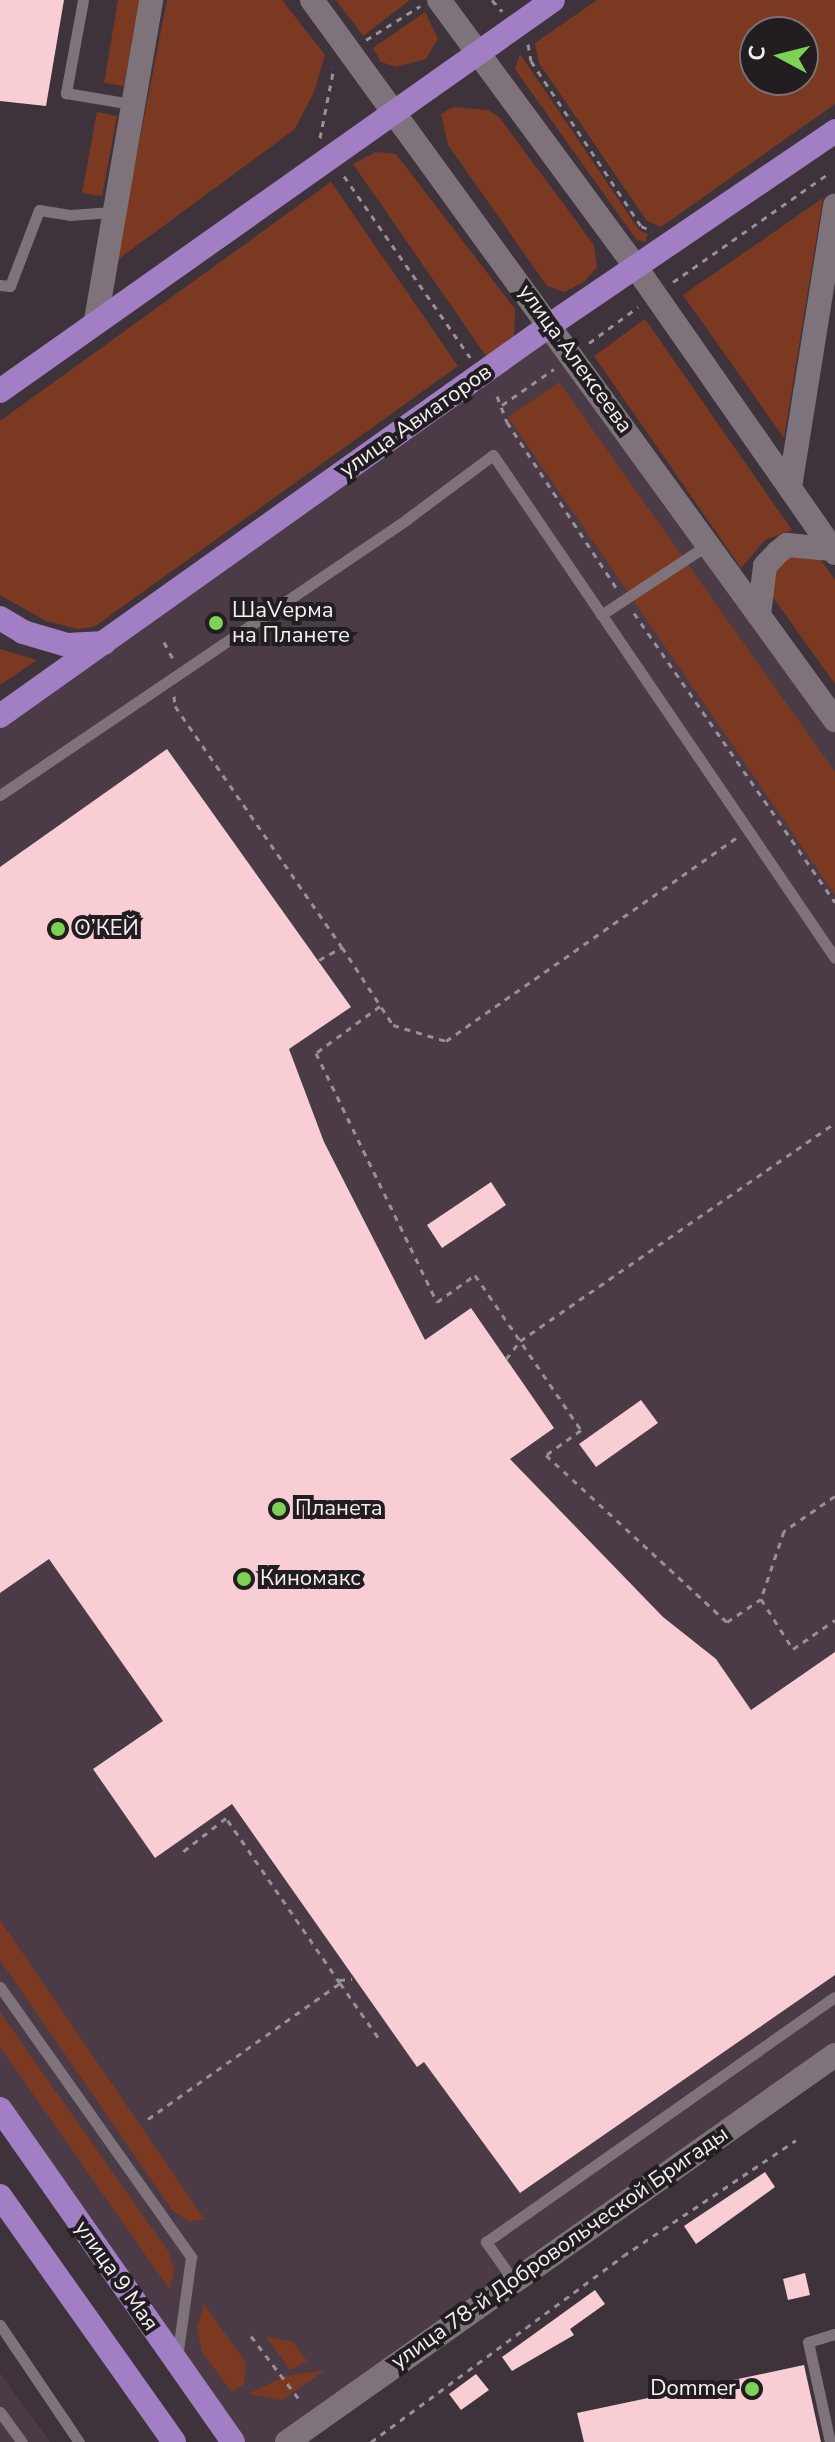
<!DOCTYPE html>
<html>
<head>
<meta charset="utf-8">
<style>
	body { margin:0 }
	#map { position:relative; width:835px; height:2442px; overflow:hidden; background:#3e333b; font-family:"Nunito Sans",sans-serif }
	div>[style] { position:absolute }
	.built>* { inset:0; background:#4b3b47 }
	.green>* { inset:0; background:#7c3921 }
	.building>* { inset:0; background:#f8ced4 }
	.path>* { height:3px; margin-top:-1.5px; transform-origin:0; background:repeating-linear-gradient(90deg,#999097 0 6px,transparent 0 12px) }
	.lane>* { height:11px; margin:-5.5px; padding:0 5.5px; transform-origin:5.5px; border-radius:5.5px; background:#7e727b }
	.secondary>* { height:24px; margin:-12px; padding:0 12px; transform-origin:12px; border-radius:12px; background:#7e727b }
	.primary>* { height:24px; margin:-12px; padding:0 12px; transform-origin:12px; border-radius:12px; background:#a27fc5 }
	.dots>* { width:22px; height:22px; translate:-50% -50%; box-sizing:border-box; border:4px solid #221d20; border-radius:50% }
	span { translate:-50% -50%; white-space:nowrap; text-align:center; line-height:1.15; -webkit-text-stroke:8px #221d20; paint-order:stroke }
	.street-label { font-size:22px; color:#f6eff4 }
	.poi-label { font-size:22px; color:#f6eff4 }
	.left { translate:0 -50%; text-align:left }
	.right { translate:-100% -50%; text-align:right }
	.north { position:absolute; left:739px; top:16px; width:80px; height:80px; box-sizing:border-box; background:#221d20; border:2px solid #777175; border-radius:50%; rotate:277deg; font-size:22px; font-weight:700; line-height:32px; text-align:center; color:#f6eff4 }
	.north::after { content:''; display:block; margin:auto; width:28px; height:36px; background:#7dd154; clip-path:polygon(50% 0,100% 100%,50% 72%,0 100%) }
</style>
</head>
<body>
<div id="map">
	<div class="built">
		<i style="clip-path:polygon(550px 325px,835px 720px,835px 2055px,287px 2442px,233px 2442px,0 2109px,0 716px)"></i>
		<i style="clip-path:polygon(0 2373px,50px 2442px,0 2442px)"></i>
	</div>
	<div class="green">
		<i style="clip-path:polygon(118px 0,139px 0,124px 86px,104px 83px)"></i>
		<i style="clip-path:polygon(167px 0,282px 0,325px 55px,314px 92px,295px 129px,116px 261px)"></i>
		<i style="clip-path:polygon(336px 0,410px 0,363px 36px)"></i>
		<i style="clip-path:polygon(evenodd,597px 0,835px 0,835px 104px,661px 227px,647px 221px,539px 63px,535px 43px,597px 0,755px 32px,803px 32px,803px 80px,755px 80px,755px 32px)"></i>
		<i style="clip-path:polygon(425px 12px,438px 39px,426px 59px,396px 67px,381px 62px,373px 48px)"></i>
		<i style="clip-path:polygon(520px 54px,639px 230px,648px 234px,645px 242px,636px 239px,515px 69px)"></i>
		<i style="clip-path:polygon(454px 107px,488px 110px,499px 117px,594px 245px,597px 267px,584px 282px,564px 292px,547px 286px,448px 145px,441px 114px)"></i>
		<i style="clip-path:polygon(97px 112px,117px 116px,102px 196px,82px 193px)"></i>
		<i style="clip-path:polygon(376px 152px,396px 154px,515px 309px,514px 336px,486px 356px,353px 164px)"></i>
		<i style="clip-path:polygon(331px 182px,458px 366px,94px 627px,78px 629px,46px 621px,0 595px,0 421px)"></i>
		<i style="clip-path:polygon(823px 198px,784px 438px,683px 295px)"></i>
		<i style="clip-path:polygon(645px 319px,792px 530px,765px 540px,741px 568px,594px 356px)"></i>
		<i style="clip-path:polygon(559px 382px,835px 772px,835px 895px,508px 417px)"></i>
		<i style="clip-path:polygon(800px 552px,819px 557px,835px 580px,835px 684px,772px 596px,769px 572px,779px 559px)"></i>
		<i style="clip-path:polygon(0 649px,37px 660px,0 685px)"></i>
		<i style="clip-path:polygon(0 1920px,205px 2220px,188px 2221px,172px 2210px,0 1960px)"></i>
		<i style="clip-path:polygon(0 2012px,168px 2251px,174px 2269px,170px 2290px,0 2047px)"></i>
		<i style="clip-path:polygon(204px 2304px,246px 2363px,244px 2384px,232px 2392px,202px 2352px,197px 2328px)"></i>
		<i style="clip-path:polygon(266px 2337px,293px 2342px,307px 2361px,290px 2370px)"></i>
		<i style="clip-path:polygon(325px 2370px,282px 2400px,248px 2394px,285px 2376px)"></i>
	</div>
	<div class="building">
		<i style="clip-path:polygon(0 0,64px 0,46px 106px,0 101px)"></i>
		<i style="clip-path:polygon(167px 749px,351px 1007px,289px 1049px,324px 1142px,425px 1340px,471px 1308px,554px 1428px,510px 1459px,663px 1617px,716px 1659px,751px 1710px,835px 1652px,835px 1975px,520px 2193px,424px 2062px,417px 2067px,232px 1804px,155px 1858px,93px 1769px,163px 1721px,49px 1559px,0 1593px,0 867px)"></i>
		<i style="clip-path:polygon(491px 1182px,506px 1205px,442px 1248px,427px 1225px)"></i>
		<i style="clip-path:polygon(641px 1400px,658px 1423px,596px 1467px,579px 1444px)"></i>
		<i style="clip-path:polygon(765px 2172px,775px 2187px,696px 2244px,684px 2226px)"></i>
		<i style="clip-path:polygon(805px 2273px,810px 2295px,788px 2300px,783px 2279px)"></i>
		<i style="clip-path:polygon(595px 2290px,605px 2304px,570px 2329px,574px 2335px,512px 2371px,502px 2357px)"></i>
		<i style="clip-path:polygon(804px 2365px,821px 2442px,584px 2442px,577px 2413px)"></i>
		<i style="clip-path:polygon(476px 2374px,489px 2390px,461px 2410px,449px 2394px)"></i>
	</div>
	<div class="path">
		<i style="left:492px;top:0;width:15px;rotate:48deg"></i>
		<i style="left:366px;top:40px;width:64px;rotate:-32.2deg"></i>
		<i style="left:528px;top:44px;width:17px;rotate:80deg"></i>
		<i style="left:531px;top:61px;width:198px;rotate:56.3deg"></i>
		<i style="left:641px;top:226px;width:12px;rotate:24deg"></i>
		<i style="left:320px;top:138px;width:72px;rotate:-78.8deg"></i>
		<i style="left:344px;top:176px;width:221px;rotate:55.2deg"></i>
		<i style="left:673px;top:282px;width:189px;rotate:-34.9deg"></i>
		<i style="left:589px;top:343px;width:61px;rotate:-36.3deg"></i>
		<i style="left:497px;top:396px;width:28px;rotate:69deg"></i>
		<i style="left:507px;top:422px;width:198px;rotate:56.6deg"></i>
		<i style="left:502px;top:405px;width:63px;rotate:-34.7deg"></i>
		<i style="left:634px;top:613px;width:352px;rotate:55.2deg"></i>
		<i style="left:164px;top:642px;width:21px;rotate:62deg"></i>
		<i style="left:174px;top:696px;width:10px;rotate:84deg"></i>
		<i style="left:175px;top:706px;width:293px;rotate:55.3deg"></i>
		<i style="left:319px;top:960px;width:26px;rotate:-29deg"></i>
		<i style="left:342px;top:947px;width:93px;rotate:56.8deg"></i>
		<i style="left:393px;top:1025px;width:55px;rotate:16.8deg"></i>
		<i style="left:446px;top:1041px;width:354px;rotate:-35deg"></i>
		<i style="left:380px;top:1006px;width:79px;rotate:143.7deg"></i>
		<i style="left:316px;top:1053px;width:277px;rotate:64.1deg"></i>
		<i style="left:437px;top:1302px;width:47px;rotate:-35.4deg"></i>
		<i style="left:475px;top:1275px;width:188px;rotate:55.6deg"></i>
		<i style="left:581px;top:1430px;width:43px;rotate:144.5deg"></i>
		<i style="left:546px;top:1455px;width:246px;rotate:42.7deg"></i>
		<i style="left:727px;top:1622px;width:41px;rotate:-34.1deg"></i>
		<i style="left:506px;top:1359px;width:23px;rotate:-52deg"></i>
		<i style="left:520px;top:1341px;width:383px;rotate:-34.7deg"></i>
		<i style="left:835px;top:1496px;width:62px;rotate:145.5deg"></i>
		<i style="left:784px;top:1531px;width:72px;rotate:108.7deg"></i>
		<i style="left:761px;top:1599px;width:59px;rotate:57.4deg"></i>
		<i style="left:793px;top:1649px;width:51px;rotate:-34.6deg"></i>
		<i style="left:339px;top:1980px;width:13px;rotate:-4deg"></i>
		<i style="left:340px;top:1983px;width:70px;rotate:54.9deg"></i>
		<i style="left:148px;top:2119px;width:235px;rotate:-35.3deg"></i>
		<i style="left:340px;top:1983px;width:201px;rotate:-124.6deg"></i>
		<i style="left:226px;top:1818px;width:58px;rotate:142deg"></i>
		<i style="left:251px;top:2336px;width:84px;rotate:52.7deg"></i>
		<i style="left:371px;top:2442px;width:313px;rotate:-36.4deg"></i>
		<i style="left:623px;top:2256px;width:208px;rotate:-33.8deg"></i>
	</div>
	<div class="lane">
		<i style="left:83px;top:0;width:95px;rotate:100.4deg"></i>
		<i style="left:66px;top:93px;width:67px;rotate:9.5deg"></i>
		<i style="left:0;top:285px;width:10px;rotate:6deg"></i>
		<i style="left:10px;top:286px;width:81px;rotate:-69.1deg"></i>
		<i style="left:39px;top:210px;width:31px;rotate:9deg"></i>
		<i style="left:70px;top:215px;width:42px;rotate:-4.1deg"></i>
		<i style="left:601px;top:615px;width:127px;rotate:-33.4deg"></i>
		<i style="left:0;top:795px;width:492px;rotate:-34.1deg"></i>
		<i style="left:407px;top:519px;width:107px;rotate:-36.7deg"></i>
		<i style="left:493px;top:455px;width:608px;rotate:55.79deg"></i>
		<i style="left:0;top:1987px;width:331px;rotate:54.7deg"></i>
		<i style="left:191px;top:2257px;width:102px;rotate:97.9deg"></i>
		<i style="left:513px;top:2280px;width:47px;rotate:-125.4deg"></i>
		<i style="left:486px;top:2242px;width:426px;rotate:-35.1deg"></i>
		<i style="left:0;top:2325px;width:141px;rotate:56deg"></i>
		<i style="left:0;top:2412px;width:37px;rotate:54deg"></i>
		<i style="left:830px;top:2442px;width:102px;rotate:-102.4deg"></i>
		<i style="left:808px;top:2342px;width:28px;rotate:-17deg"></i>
	</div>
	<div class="secondary">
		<i style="left:312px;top:0;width:890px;rotate:54.01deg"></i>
		<i style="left:439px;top:0;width:330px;rotate:53.6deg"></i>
		<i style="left:635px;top:266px;width:350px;rotate:55.1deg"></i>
		<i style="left:96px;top:320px;width:325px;rotate:-80.2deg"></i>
		<i style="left:790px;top:487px;width:285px;rotate:-80.9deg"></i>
		<i style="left:759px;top:615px;width:49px;rotate:-83deg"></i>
		<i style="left:765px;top:566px;width:18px;rotate:-47deg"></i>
		<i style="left:777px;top:553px;width:13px;rotate:-39deg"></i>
		<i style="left:787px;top:545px;width:45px;rotate:5.1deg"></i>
		<i style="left:287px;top:2442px;width:671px;rotate:-35.23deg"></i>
	</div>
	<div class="primary">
		<i style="left:0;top:391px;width:677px;rotate:-35.26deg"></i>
		<i style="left:0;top:618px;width:27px;rotate:31deg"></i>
		<i style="left:23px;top:632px;width:46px;rotate:16.5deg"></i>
		<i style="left:67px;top:645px;width:37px;rotate:-3deg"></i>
		<i style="left:0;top:716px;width:675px;rotate:-35.41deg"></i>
		<i style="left:550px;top:325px;width:345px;rotate:-34.2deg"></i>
		<i style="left:0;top:2109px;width:406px;rotate:55deg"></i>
		<i style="left:0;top:2196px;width:301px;rotate:54.7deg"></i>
	</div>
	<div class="dots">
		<i style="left:216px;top:623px;background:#7dd154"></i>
		<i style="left:58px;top:929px;background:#7dd154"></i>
		<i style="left:279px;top:1509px;background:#7dd154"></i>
		<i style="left:244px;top:1579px;background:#7dd154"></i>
		<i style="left:752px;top:2389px;background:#7dd154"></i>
	</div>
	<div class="street-label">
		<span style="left:575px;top:359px;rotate:54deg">улица Алексеева</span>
		<span style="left:416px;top:421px;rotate:-35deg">улица Авиаторов</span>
		<span style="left:560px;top:2248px;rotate:-35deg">улица 78-й Добровольческой Бригады</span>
		<span style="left:116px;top:2276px;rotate:55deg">улица 9 Мая</span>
	</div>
	<div class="poi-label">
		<span class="left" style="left:232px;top:623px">ШаVерма<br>на Планете</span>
		<span class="left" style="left:74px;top:929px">О’КЕЙ</span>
		<span class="left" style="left:295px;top:1509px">Планета</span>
		<span class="left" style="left:260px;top:1579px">Киномакс</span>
		<span class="right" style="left:736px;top:2389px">Dommer</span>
	</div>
	<div class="north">С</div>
</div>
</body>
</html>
